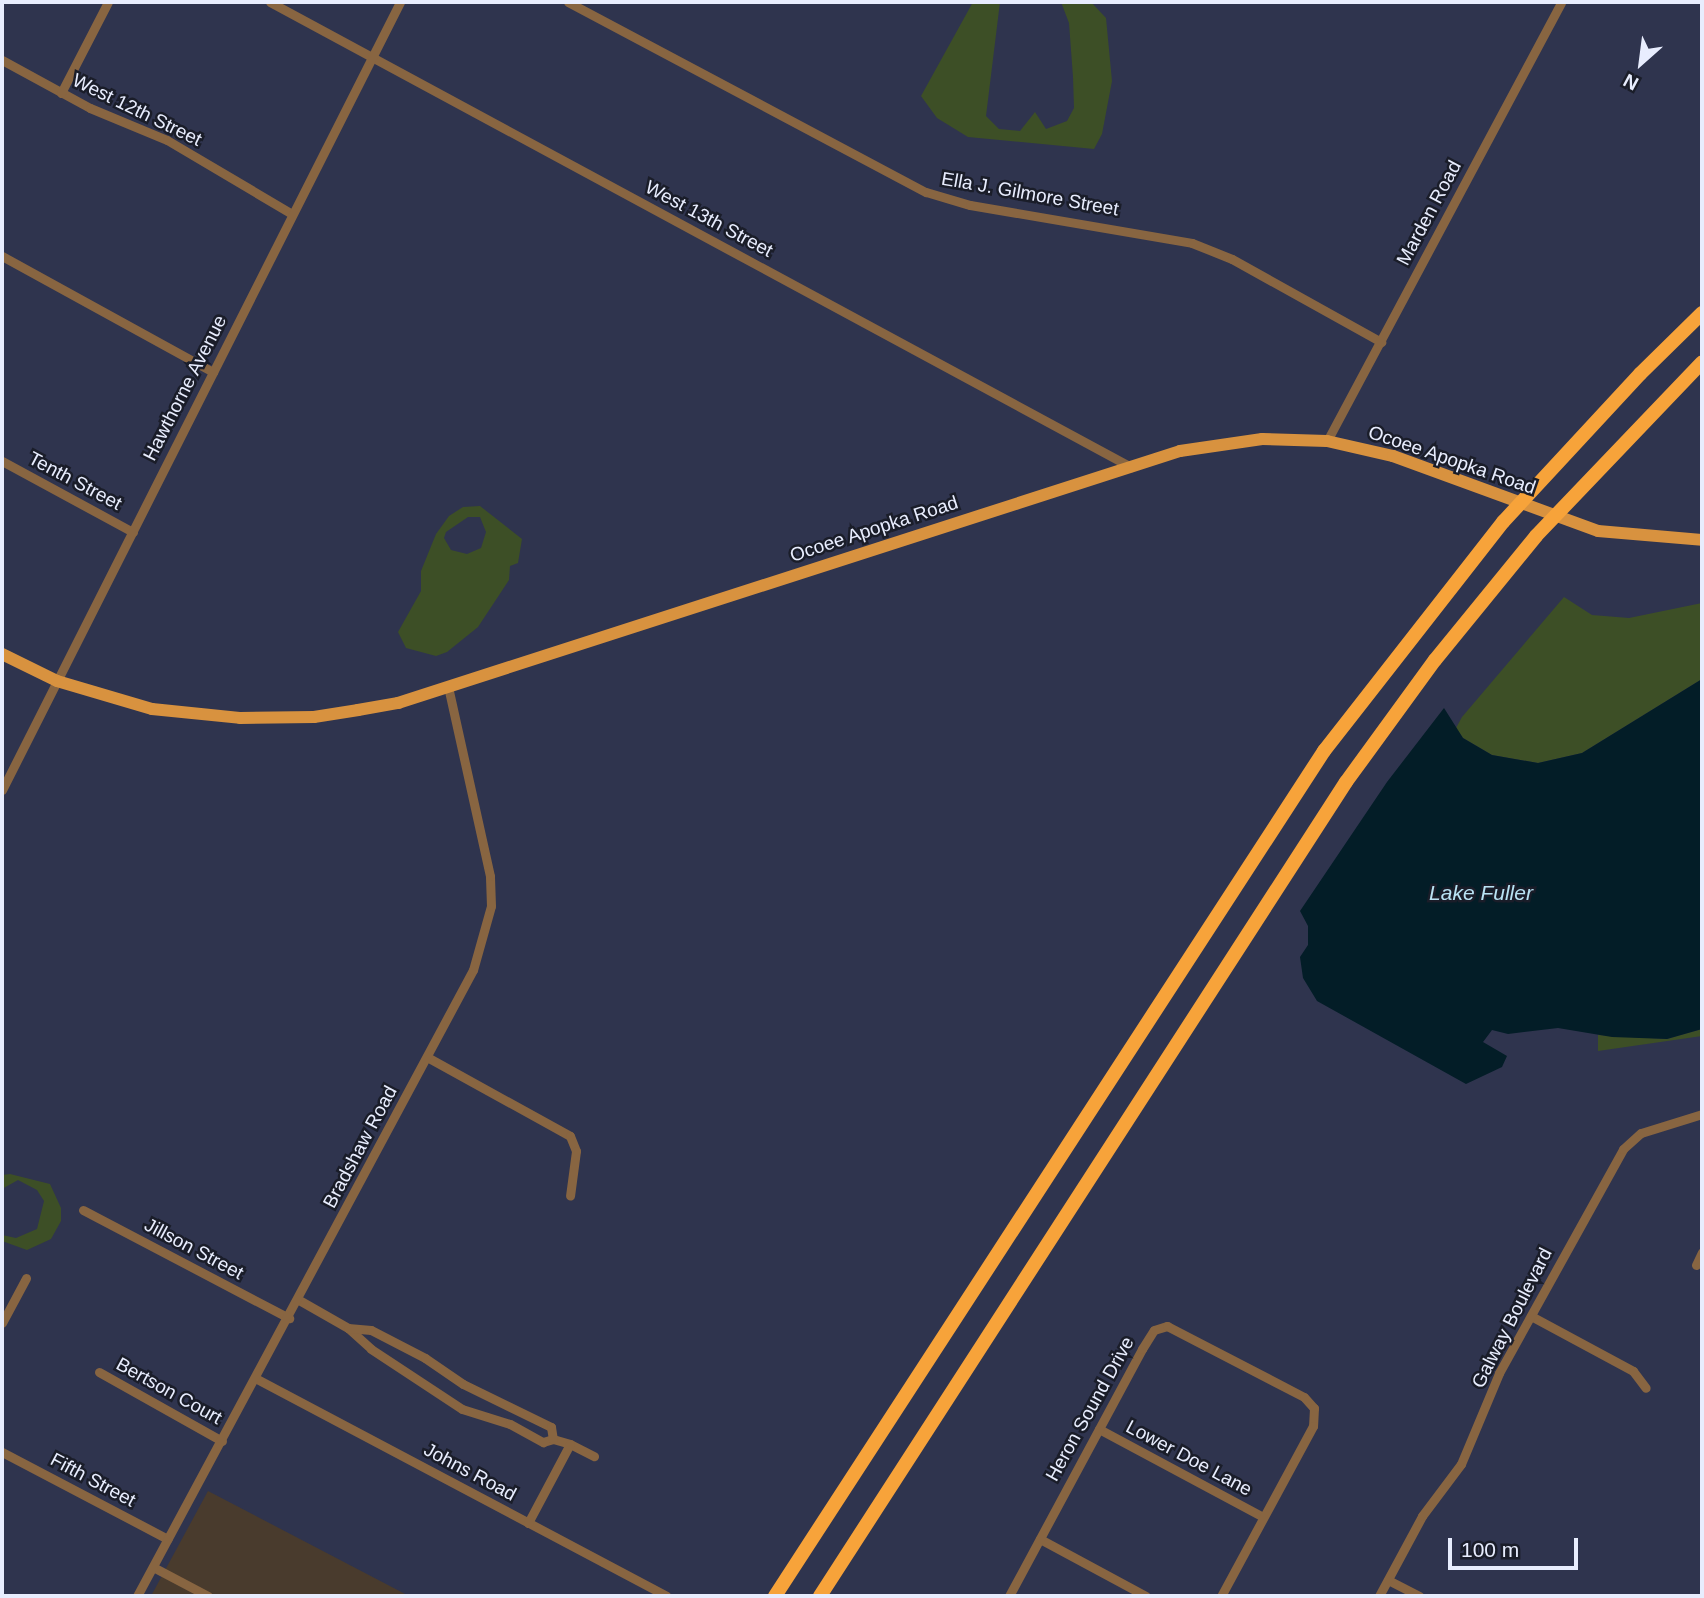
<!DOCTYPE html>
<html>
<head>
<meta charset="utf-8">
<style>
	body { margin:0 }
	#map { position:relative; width:1704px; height:1598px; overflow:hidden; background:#2f344e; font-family:Helvetica,sans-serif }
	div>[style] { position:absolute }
	.commercial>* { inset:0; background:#493b2d }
	.green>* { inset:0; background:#3d4f26 }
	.water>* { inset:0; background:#031d27 }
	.minor>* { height:9px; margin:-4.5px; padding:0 4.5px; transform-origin:4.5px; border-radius:4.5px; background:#886541 }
	.major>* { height:12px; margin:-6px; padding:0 6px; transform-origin:6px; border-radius:6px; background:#d8923f }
	.highway>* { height:14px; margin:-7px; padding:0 7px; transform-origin:7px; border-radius:7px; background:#f7a33a }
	span { translate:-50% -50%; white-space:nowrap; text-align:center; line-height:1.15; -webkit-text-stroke:5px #1a1d29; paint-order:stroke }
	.street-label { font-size:19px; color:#e8edfe }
	.water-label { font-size:21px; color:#b9e2f3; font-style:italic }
	.frame { position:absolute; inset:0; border:4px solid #e8edfe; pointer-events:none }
	.north { position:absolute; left:1606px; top:28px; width:70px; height:70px; -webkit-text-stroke:5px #1a1d29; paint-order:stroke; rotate:208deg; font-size:19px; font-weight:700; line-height:28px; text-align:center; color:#e8edfe }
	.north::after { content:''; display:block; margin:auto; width:24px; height:32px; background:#e8edfe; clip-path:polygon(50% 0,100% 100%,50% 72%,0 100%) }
	.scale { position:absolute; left:1448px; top:1538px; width:130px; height:32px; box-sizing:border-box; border:4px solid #e8edfe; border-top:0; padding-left:9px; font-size:21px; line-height:24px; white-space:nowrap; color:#e8edfe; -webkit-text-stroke:5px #1a1d29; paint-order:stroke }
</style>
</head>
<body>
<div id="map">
	<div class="commercial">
		<i style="clip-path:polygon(208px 1491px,409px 1596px,151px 1596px)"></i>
	</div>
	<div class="green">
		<i style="clip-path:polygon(973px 2px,1000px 2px,986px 116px,999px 129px,1020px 131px,1035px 112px,1046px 129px,1067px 121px,1074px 108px,1073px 77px,1069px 23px,1061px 2px,1091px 2px,1106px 18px,1112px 81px,1102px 134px,1094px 149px,968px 137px,937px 118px,921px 96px)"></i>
		<i style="clip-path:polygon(evenodd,480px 506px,522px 539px,518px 563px,510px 566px,509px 580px,478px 627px,447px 652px,436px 656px,406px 648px,398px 632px,421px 591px,421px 571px,436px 534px,449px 516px,463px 507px,480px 506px,468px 517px,480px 517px,486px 532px,481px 548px,467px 554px,451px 550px,444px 538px,446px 532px,468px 517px)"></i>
		<i style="clip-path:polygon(1564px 597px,1592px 615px,1629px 618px,1702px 603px,1702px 679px,1582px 753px,1538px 763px,1492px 755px,1463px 738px,1456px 728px,1462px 717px)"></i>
		<i style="clip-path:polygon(1702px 1029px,1702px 1036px,1598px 1051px,1598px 1035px,1667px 1039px)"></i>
		<i style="clip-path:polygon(10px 1174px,50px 1184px,61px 1208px,61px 1221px,51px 1239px,27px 1250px,2px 1241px,2px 1235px,16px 1238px,37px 1229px,44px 1201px,37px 1190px,18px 1180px,2px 1189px,2px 1175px)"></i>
	</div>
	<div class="water">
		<i style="clip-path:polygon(1702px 679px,1702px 1029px,1667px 1039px,1612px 1037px,1558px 1028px,1508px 1034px,1492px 1030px,1483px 1042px,1507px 1056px,1502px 1067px,1466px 1084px,1317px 1001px,1303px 978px,1300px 957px,1308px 945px,1308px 926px,1300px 911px,1387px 782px,1444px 708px,1463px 738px,1492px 755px,1538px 763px,1582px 753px)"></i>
	</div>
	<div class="minor">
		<i style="left:270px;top:2px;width:979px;rotate:28.37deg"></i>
		<i style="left:568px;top:2px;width:405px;rotate:28deg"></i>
		<i style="left:926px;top:192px;width:46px;rotate:16.5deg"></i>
		<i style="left:970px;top:205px;width:225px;rotate:9.7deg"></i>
		<i style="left:1192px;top:243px;width:43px;rotate:21.8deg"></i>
		<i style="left:1232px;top:259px;width:171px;rotate:29.1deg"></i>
		<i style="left:2px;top:60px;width:100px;rotate:28.6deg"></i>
		<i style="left:90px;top:108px;width:83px;rotate:22.6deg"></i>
		<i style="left:167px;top:140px;width:145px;rotate:30.6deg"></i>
		<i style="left:61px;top:93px;width:102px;rotate:-62.7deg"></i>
		<i style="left:2px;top:256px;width:241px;rotate:28.8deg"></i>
		<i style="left:1327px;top:441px;width:497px;rotate:-61.9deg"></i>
		<i style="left:2px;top:461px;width:149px;rotate:28.5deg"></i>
		<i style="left:2px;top:790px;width:883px;rotate:-63.2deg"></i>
		<i style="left:427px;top:1057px;width:163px;rotate:28.9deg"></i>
		<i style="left:570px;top:1136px;width:16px;rotate:68deg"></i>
		<i style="left:576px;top:1151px;width:45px;rotate:97.6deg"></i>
		<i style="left:83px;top:1210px;width:233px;rotate:27.7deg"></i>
		<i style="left:1696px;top:1265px;width:14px;rotate:-65deg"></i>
		<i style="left:299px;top:1300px;width:56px;rotate:29.7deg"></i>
		<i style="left:348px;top:1328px;width:31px;rotate:42deg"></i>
		<i style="left:371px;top:1349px;width:109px;rotate:33.4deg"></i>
		<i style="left:462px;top:1409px;width:50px;rotate:17.4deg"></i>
		<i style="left:510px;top:1424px;width:38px;rotate:29deg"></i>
		<i style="left:543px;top:1442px;width:10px;rotate:-17deg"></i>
		<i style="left:553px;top:1439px;width:18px;rotate:16deg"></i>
		<i style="left:570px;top:1444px;width:27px;rotate:27deg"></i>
		<i style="left:1531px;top:1316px;width:116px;rotate:28.3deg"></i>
		<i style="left:1633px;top:1371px;width:21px;rotate:53deg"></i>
		<i style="left:2px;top:1323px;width:51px;rotate:-61.9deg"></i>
		<i style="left:348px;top:1328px;width:23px;rotate:5deg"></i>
		<i style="left:371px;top:1330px;width:61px;rotate:27.4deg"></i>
		<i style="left:425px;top:1358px;width:46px;rotate:34.4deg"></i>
		<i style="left:463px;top:1384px;width:98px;rotate:26deg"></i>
		<i style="left:551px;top:1427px;width:12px;rotate:81deg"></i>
		<i style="left:99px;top:1372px;width:141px;rotate:29.3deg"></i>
		<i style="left:257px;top:1379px;width:463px;rotate:27.9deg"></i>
		<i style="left:1099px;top:1429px;width:186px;rotate:28.2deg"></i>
		<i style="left:2px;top:1452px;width:187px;rotate:27.7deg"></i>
		<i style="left:528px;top:1523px;width:89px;rotate:-62deg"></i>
		<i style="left:1040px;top:1539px;width:120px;rotate:28.3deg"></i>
		<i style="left:153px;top:1567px;width:62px;rotate:27.8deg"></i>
		<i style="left:1388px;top:1580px;width:35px;rotate:27deg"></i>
		<i style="left:137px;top:1596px;width:710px;rotate:-61.78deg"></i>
		<i style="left:473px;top:970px;width:66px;rotate:-74.3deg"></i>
		<i style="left:491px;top:906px;width:30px;rotate:-92deg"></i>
		<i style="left:490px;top:876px;width:195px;rotate:-102.5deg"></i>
		<i style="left:1009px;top:1596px;width:281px;rotate:-61.7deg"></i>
		<i style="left:1142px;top:1349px;width:22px;rotate:-58deg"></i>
		<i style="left:1154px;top:1330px;width:14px;rotate:-17deg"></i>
		<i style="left:1167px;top:1326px;width:154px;rotate:27.4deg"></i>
		<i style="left:1304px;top:1397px;width:15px;rotate:48deg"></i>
		<i style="left:1314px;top:1408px;width:18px;rotate:93deg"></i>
		<i style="left:1313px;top:1426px;width:193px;rotate:118.4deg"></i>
		<i style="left:1379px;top:1596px;width:91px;rotate:-61.7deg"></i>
		<i style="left:1422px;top:1516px;width:65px;rotate:-53.1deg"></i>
		<i style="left:1461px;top:1464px;width:99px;rotate:-67.3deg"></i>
		<i style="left:1499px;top:1373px;width:256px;rotate:-61deg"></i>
		<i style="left:1623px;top:1149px;width:24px;rotate:-42deg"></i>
		<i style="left:1641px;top:1133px;width:64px;rotate:-17.3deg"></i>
	</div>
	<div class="major">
		<i style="left:2px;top:654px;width:61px;rotate:26.1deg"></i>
		<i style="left:57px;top:681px;width:99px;rotate:16.4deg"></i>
		<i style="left:152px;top:709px;width:88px;rotate:5.8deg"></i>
		<i style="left:240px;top:718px;width:74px;rotate:-0.8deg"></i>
		<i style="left:314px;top:717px;width:45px;rotate:-9deg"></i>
		<i style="left:358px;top:710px;width:41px;rotate:-9.9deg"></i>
		<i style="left:398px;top:703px;width:822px;rotate:-17.86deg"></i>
		<i style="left:1180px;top:451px;width:83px;rotate:-8.3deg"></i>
		<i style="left:1262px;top:439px;width:65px;rotate:1.8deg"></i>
		<i style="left:1327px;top:441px;width:68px;rotate:12.8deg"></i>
		<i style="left:1393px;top:456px;width:218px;rotate:20.1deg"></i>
		<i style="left:1598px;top:531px;width:104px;rotate:4.9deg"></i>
	</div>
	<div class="highway">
		<i style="left:775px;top:1596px;width:1008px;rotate:-56.99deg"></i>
		<i style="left:1324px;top:751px;width:291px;rotate:-52deg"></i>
		<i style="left:1503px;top:522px;width:202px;rotate:-47.2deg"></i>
		<i style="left:1640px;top:374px;width:87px;rotate:-44.5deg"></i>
		<i style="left:820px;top:1596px;width:969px;rotate:-57.13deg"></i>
		<i style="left:1346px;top:782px;width:151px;rotate:-53.9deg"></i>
		<i style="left:1435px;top:660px;width:160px;rotate:-50.8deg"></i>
		<i style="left:1536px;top:536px;width:240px;rotate:-46.3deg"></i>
	</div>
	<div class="street-label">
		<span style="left:137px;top:110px;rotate:26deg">West 12th Street</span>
		<span style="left:1030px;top:194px;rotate:10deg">Ella J. Gilmore Street</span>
		<span style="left:1429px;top:213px;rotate:-62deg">Marden Road</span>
		<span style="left:709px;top:219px;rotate:28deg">West 13th Street</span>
		<span style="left:185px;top:388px;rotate:-63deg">Hawthorne Avenue</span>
		<span style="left:1452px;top:460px;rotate:19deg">Ocoee Apopka Road</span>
		<span style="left:75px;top:481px;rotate:28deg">Tenth Street</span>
		<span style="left:874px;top:529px;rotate:-18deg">Ocoee Apopka Road</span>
		<span style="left:360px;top:1147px;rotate:-62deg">Bradshaw Road</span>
		<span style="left:194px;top:1249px;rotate:28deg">Jillson Street</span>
		<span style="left:1512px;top:1318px;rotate:-63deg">Galway Boulevard</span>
		<span style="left:169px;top:1391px;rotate:29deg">Bertson Court</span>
		<span style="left:1090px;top:1409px;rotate:-61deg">Heron Sound Drive</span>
		<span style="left:1189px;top:1458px;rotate:28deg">Lower Doe Lane</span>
		<span style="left:470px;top:1472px;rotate:28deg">Johns Road</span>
		<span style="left:93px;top:1480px;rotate:28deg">Fifth Street</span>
	</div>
	<div class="water-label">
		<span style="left:1481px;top:893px">Lake Fuller</span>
	</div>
	<div class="frame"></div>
	<div class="north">N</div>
	<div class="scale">100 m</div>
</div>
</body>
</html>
